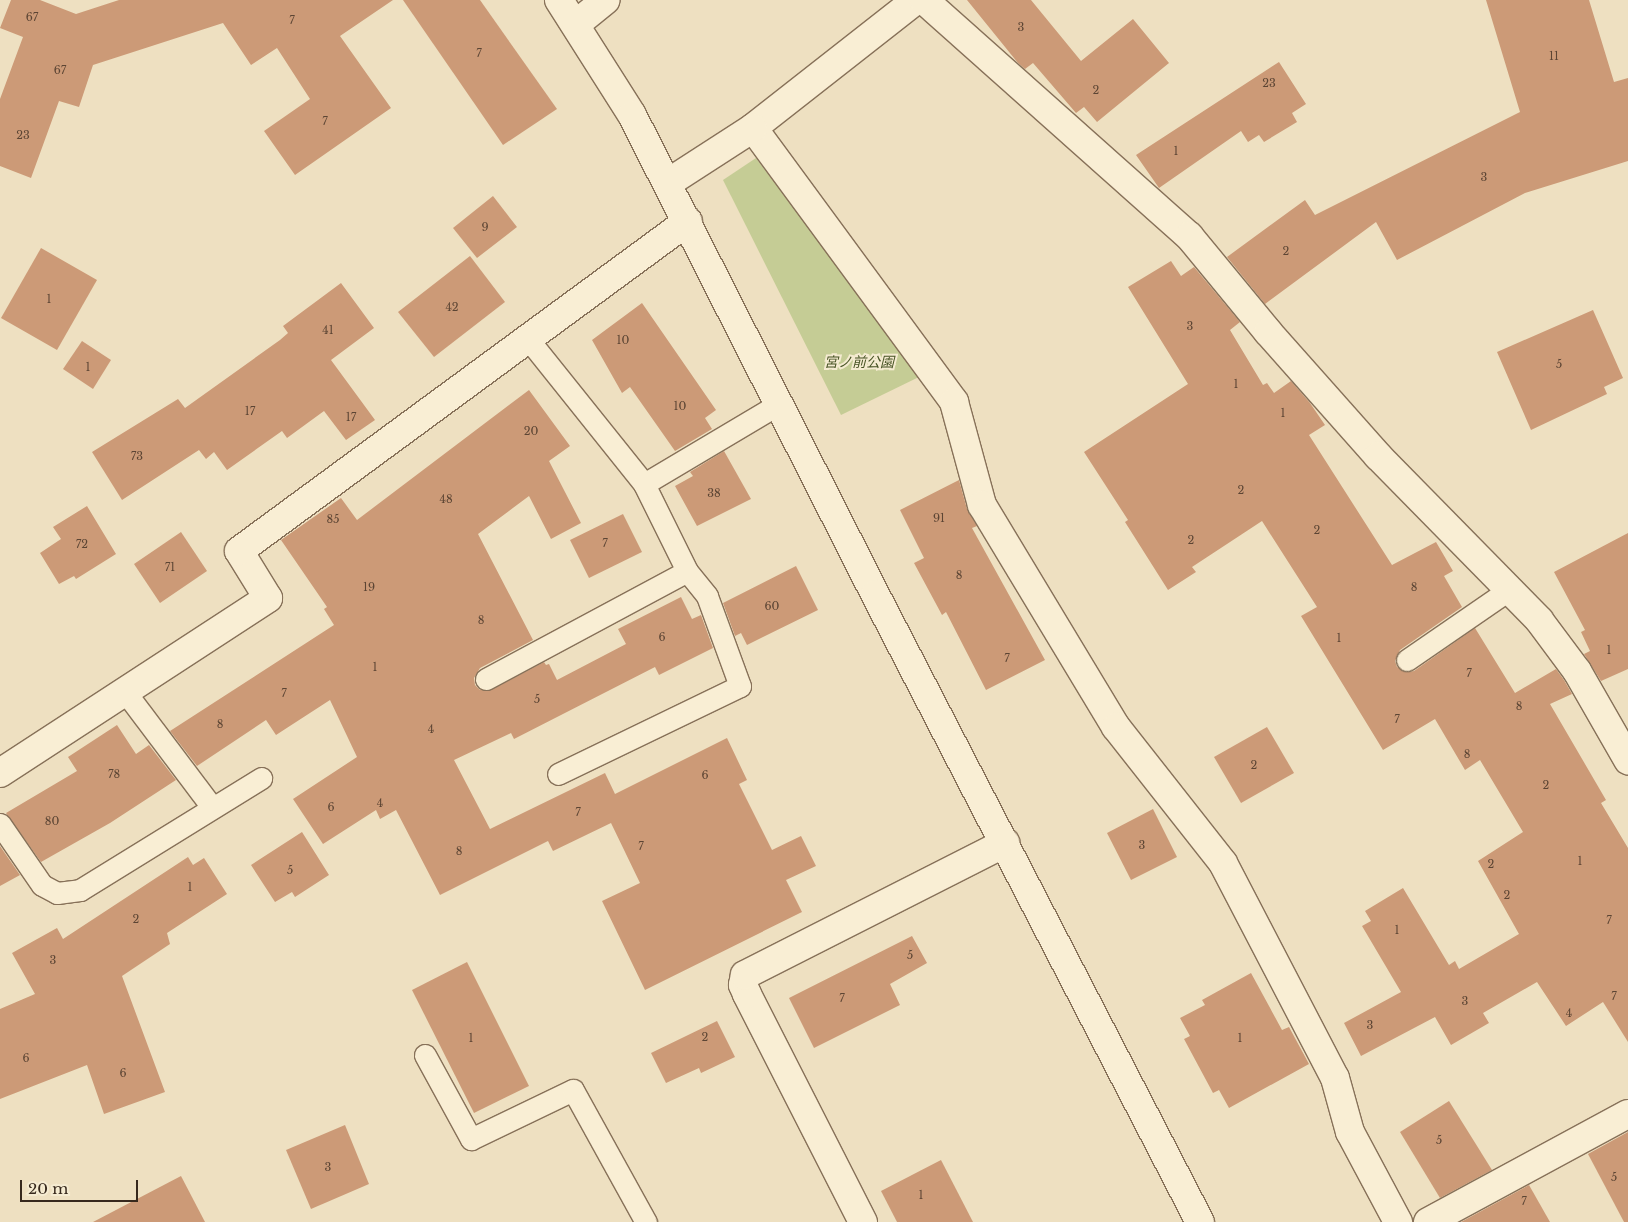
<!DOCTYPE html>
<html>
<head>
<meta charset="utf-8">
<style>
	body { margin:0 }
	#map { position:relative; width:1628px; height:1222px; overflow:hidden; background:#eee0c1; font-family:"Libre Baskerville","Noto Sans JP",serif }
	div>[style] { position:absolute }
	.green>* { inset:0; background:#c5cc95 }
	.building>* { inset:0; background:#cc9a77 }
	.roads { filter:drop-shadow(1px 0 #877159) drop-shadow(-1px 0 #877159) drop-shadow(0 1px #877159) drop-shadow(0 -1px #877159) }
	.lane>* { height:21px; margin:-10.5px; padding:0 10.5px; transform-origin:10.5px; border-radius:10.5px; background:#f9eed4 }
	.street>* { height:28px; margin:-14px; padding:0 14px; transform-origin:14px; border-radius:14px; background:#f9eed4 }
	.secondary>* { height:28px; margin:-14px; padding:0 14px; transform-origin:14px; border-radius:14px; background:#f9eed4 }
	span { translate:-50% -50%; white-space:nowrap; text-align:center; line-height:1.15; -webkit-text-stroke:4px #f5ebd1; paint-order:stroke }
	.number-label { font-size:11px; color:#5c4534 }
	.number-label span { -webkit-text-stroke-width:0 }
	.park-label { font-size:14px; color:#475324; font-style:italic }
	.scale { position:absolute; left:20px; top:1180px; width:118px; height:22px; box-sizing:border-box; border:2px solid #37291d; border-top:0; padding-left:6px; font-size:15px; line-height:18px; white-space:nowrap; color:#37291d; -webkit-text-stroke:4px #f5ebd1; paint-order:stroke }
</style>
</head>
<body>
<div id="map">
	<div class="green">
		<i style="clip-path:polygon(756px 158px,921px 376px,841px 415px,723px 180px)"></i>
	</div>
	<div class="building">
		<i style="clip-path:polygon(11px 0,40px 0,76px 14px,119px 0,393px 0,340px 36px,391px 108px,295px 175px,264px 131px,310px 99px,277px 48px,251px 65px,223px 23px,93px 65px,79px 107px,59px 101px,31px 178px,0 166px,0 99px,23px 37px,0 28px)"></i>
		<i style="clip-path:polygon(403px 0,480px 0,557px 109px,503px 145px)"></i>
		<i style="clip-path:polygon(967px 0,1031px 0,1081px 61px,1133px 19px,1169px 63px,1097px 122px,1084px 107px,1076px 113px,1033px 63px,1025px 69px,1018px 63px)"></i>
		<i style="clip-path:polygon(1486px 0,1589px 0,1614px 82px,1628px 78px,1628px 161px,1525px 193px,1397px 260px,1376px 222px,1265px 304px,1227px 257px,1305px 200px,1315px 215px,1520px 112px)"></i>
		<i style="clip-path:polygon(1279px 62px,1306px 104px,1292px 113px,1297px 122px,1264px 142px,1259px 135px,1248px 142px,1241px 131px,1159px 188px,1136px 155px)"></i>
		<i style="clip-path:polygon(493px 196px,517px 227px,477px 258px,453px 228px)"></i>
		<i style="clip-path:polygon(41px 248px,97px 280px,57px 350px,1px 318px)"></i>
		<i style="clip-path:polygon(470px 256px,505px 302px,434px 357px,398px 312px)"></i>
		<i style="clip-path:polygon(1171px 261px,1181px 276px,1194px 267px,1240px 322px,1230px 330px,1263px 385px,1267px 383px,1274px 393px,1291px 381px,1310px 403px,1325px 425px,1309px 435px,1392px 565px,1436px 542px,1453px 571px,1444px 576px,1462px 607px,1400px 650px,1395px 661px,1397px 667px,1408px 672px,1414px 671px,1475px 628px,1515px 693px,1556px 669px,1564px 680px,1572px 694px,1550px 704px,1606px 800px,1601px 803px,1628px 848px,1628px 1042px,1603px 1002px,1566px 1026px,1537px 982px,1483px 1013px,1489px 1023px,1451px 1045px,1435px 1017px,1361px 1056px,1344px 1023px,1401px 992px,1362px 926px,1371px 921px,1365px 911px,1403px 888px,1449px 965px,1455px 961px,1459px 969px,1519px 934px,1478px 861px,1523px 832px,1480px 760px,1465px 770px,1435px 719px,1383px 750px,1301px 616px,1317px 607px,1262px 521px,1192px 567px,1196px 572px,1168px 590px,1125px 522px,1128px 520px,1084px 452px,1188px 384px,1128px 287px)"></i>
		<i style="clip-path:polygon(341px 283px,374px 328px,331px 360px,375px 420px,346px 440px,324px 411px,287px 438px,282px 431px,227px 470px,214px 452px,206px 459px,199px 450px,122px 500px,92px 452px,178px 399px,185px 408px,280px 340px,288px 333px,283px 326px)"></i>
		<i style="clip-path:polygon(642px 303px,716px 410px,705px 418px,712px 429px,675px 451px,630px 387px,622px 393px,592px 340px)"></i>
		<i style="clip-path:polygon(1593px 310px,1623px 378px,1604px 387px,1607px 394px,1531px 430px,1497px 352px)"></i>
		<i style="clip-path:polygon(82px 341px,111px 360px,93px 389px,63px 369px)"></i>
		<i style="clip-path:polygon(529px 390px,570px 446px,549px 461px,581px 523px,551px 539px,529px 496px,478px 534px,533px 640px,480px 668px,474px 678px,475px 685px,480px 690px,491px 690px,544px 662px,546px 665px,549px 664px,557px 680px,626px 644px,618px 629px,681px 597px,692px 619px,701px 615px,713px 648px,659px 675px,655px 667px,514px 739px,511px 733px,454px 760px,490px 829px,605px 773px,615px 794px,727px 738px,747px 780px,739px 784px,772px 850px,801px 836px,816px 866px,786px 880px,802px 912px,645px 990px,602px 901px,640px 883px,611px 823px,553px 851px,548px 841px,440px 895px,396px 810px,380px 819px,376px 810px,323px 844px,293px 799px,357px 757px,330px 700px,276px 735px,266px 720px,197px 766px,170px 731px,334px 625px,324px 609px,327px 607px,281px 540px,341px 498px,357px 520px)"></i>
		<i style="clip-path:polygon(724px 451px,751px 499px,697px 526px,675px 486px,693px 476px,690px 472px)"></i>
		<i style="clip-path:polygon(959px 480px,967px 509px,977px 526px,972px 528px,1045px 660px,986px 690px,946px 612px,942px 615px,914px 563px,924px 558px,900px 510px)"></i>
		<i style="clip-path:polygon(87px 506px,116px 554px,76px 579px,74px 576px,59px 584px,40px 553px,61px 539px,53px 527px)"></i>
		<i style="clip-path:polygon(623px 514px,642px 552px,589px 578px,570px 540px)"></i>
		<i style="clip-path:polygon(181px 532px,207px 571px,160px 603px,134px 564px)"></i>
		<i style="clip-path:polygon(1628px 533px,1628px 669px,1601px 681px,1584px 654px,1590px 651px,1581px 632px,1585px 630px,1554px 572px)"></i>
		<i style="clip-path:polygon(796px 566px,818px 610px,747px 645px,741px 633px,735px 636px,723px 603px)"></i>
		<i style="clip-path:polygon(117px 725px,136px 754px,149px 745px,176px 780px,110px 823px,41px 862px,6px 813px,77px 771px,68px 757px)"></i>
		<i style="clip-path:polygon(1267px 727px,1294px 773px,1241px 803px,1214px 757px)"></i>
		<i style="clip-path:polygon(1153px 809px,1177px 857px,1131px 880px,1107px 833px)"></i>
		<i style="clip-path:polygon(302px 832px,329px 875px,295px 897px,292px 892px,275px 902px,251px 865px)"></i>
		<i style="clip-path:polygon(0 846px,20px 875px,0 886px)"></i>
		<i style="clip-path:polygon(188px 857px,193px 865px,204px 858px,227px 894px,167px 933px,170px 944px,122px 976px,165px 1092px,104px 1114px,87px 1065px,0 1099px,0 1009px,35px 994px,12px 953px,57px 928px,63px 939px)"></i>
		<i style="clip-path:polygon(912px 936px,927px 963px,890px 984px,900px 1005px,814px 1048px,789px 998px)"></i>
		<i style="clip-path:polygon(467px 962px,529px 1086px,474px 1113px,412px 990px)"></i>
		<i style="clip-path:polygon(1251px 973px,1282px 1030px,1289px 1027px,1309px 1064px,1229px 1108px,1219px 1090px,1213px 1093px,1184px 1039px,1190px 1036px,1180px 1018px,1205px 1005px,1202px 1000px)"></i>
		<i style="clip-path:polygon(717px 1021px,735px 1057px,701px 1073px,699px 1068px,666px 1083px,651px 1053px)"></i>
		<i style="clip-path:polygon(1449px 1101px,1492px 1170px,1440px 1198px,1400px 1132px)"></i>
		<i style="clip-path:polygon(345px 1125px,369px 1184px,311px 1209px,286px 1150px)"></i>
		<i style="clip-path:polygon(1628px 1132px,1628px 1222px,1624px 1222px,1588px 1154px)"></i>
		<i style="clip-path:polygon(941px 1160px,973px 1222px,897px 1222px,881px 1191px)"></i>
		<i style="clip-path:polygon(181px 1176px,205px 1222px,93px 1222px)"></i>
		<i style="clip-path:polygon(1529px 1185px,1550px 1222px,1461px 1222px)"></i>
	</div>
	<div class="roads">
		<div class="lane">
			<i style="left:528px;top:339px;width:186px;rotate:51.3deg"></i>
			<i style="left:644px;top:484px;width:97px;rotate:63.7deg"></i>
			<i style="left:687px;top:571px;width:32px;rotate:51deg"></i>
			<i style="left:707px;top:596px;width:96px;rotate:69.9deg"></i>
			<i style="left:740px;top:686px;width:202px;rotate:154.2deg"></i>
			<i style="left:644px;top:484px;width:157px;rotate:-30.7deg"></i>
			<i style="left:1407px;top:660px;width:121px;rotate:-34.6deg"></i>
			<i style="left:486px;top:679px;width:228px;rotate:-28.2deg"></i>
			<i style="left:126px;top:693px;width:143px;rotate:53deg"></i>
			<i style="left:0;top:824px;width:74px;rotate:55.5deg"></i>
			<i style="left:42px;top:885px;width:17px;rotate:28deg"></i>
			<i style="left:57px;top:893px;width:23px;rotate:-7deg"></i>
			<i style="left:80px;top:890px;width:213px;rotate:-31.7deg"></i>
			<i style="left:425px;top:1055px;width:96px;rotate:61.3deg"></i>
			<i style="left:471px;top:1139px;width:113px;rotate:-25.7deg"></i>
			<i style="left:573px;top:1090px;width:151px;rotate:61.1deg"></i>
		</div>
		<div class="street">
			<i style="left:916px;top:0;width:207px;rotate:141.9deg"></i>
			<i style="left:753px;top:128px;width:340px;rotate:53.7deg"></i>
			<i style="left:954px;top:402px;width:107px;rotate:74.8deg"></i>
			<i style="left:982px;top:505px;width:259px;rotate:58.9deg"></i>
			<i style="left:1116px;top:727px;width:173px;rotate:51.8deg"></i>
			<i style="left:1223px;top:863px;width:242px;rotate:62.5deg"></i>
			<i style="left:1335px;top:1078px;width:56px;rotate:74.5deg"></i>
			<i style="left:1350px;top:1132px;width:102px;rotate:61.9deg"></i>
			<i style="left:924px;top:0;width:355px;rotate:41.7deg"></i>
			<i style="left:1189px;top:236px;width:124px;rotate:50.5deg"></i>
			<i style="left:1268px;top:332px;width:166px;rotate:48.4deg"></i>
			<i style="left:1378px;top:456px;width:230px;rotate:45.5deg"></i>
			<i style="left:1539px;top:620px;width:64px;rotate:53.3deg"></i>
			<i style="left:1577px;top:671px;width:103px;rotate:60.2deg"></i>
			<i style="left:668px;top:183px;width:101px;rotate:-32.9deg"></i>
			<i style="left:0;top:773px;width:320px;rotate:-33.1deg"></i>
			<i style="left:268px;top:598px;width:55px;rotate:-121.7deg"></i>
			<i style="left:239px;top:551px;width:557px;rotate:-36.31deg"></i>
			<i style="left:863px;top:1222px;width:256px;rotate:-117deg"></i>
			<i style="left:747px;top:994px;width:10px;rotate:-114deg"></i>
			<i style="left:743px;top:985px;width:10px;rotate:-79deg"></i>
			<i style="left:745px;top:975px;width:292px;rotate:-26.9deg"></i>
			<i style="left:1428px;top:1222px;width:227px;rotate:-28.4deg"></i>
		</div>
		<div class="secondary">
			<i style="left:559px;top:0;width:136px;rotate:57.6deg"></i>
			<i style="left:632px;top:115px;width:537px;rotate:63.1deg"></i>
			<i style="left:875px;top:594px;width:707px;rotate:62.64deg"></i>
			<i style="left:576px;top:24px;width:38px;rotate:-39deg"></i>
		</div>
	</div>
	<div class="number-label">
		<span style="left:32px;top:17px">67</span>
		<span style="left:292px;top:20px">7</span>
		<span style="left:1021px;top:27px">3</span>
		<span style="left:479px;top:53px">7</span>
		<span style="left:1554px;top:56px">11</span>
		<span style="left:60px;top:70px">67</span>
		<span style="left:1269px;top:83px">23</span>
		<span style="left:1096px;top:90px">2</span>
		<span style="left:325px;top:121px">7</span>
		<span style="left:23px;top:135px">23</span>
		<span style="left:1176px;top:151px">1</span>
		<span style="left:1484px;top:177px">3</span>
		<span style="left:485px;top:227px">9</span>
		<span style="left:1286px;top:251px">2</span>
		<span style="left:49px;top:299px">1</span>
		<span style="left:452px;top:307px">42</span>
		<span style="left:1190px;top:326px">3</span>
		<span style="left:328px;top:330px">41</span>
		<span style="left:623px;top:340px">10</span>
		<span style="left:1559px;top:364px">5</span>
		<span style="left:88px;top:367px">1</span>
		<span style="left:1236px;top:384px">1</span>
		<span style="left:680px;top:406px">10</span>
		<span style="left:250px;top:411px">17</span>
		<span style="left:1283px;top:413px">1</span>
		<span style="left:351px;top:417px">17</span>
		<span style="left:531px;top:431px">20</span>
		<span style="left:137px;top:456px">73</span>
		<span style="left:1241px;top:490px">2</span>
		<span style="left:714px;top:493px">38</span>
		<span style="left:446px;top:499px">48</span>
		<span style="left:939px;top:518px">91</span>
		<span style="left:333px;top:519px">85</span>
		<span style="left:1317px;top:530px">2</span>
		<span style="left:1191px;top:540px">2</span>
		<span style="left:605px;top:543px">7</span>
		<span style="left:82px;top:544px">72</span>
		<span style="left:170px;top:567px">71</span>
		<span style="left:959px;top:575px">8</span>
		<span style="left:369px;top:587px">19</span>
		<span style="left:1414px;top:587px">8</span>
		<span style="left:772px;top:606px">60</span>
		<span style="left:481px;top:620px">8</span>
		<span style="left:662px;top:637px">6</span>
		<span style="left:1339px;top:638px">1</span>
		<span style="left:1609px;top:650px">1</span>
		<span style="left:1007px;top:658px">7</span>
		<span style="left:375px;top:667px">1</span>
		<span style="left:1469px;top:673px">7</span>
		<span style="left:284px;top:693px">7</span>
		<span style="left:537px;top:699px">5</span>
		<span style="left:1519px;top:706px">8</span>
		<span style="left:1397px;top:719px">7</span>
		<span style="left:220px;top:724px">8</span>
		<span style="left:431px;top:729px">4</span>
		<span style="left:1467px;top:754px">8</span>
		<span style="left:1254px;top:765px">2</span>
		<span style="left:114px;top:774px">78</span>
		<span style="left:705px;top:775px">6</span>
		<span style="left:1546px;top:785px">2</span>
		<span style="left:380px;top:803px">4</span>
		<span style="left:331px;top:807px">6</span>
		<span style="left:578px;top:812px">7</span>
		<span style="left:52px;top:821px">80</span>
		<span style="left:1142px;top:845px">3</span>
		<span style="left:641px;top:846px">7</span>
		<span style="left:459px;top:851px">8</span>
		<span style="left:1580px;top:861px">1</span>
		<span style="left:1491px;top:864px">2</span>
		<span style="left:290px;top:870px">5</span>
		<span style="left:190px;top:887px">1</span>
		<span style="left:1507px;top:895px">2</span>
		<span style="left:136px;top:919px">2</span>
		<span style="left:1609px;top:920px">7</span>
		<span style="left:1397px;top:930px">1</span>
		<span style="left:910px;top:955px">5</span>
		<span style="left:53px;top:960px">3</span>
		<span style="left:1614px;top:996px">7</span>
		<span style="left:842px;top:998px">7</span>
		<span style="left:1465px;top:1001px">3</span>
		<span style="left:1569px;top:1013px">4</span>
		<span style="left:1370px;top:1025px">3</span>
		<span style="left:705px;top:1037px">2</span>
		<span style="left:471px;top:1038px">1</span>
		<span style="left:1240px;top:1038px">1</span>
		<span style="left:26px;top:1058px">6</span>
		<span style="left:123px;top:1073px">6</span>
		<span style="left:1439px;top:1140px">5</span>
		<span style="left:328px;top:1167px">3</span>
		<span style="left:1614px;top:1177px">5</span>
		<span style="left:921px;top:1195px">1</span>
		<span style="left:1524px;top:1201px">7</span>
	</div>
	<div class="park-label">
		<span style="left:859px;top:362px">宮ノ前公園</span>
	</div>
	<div class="scale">20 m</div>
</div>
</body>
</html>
